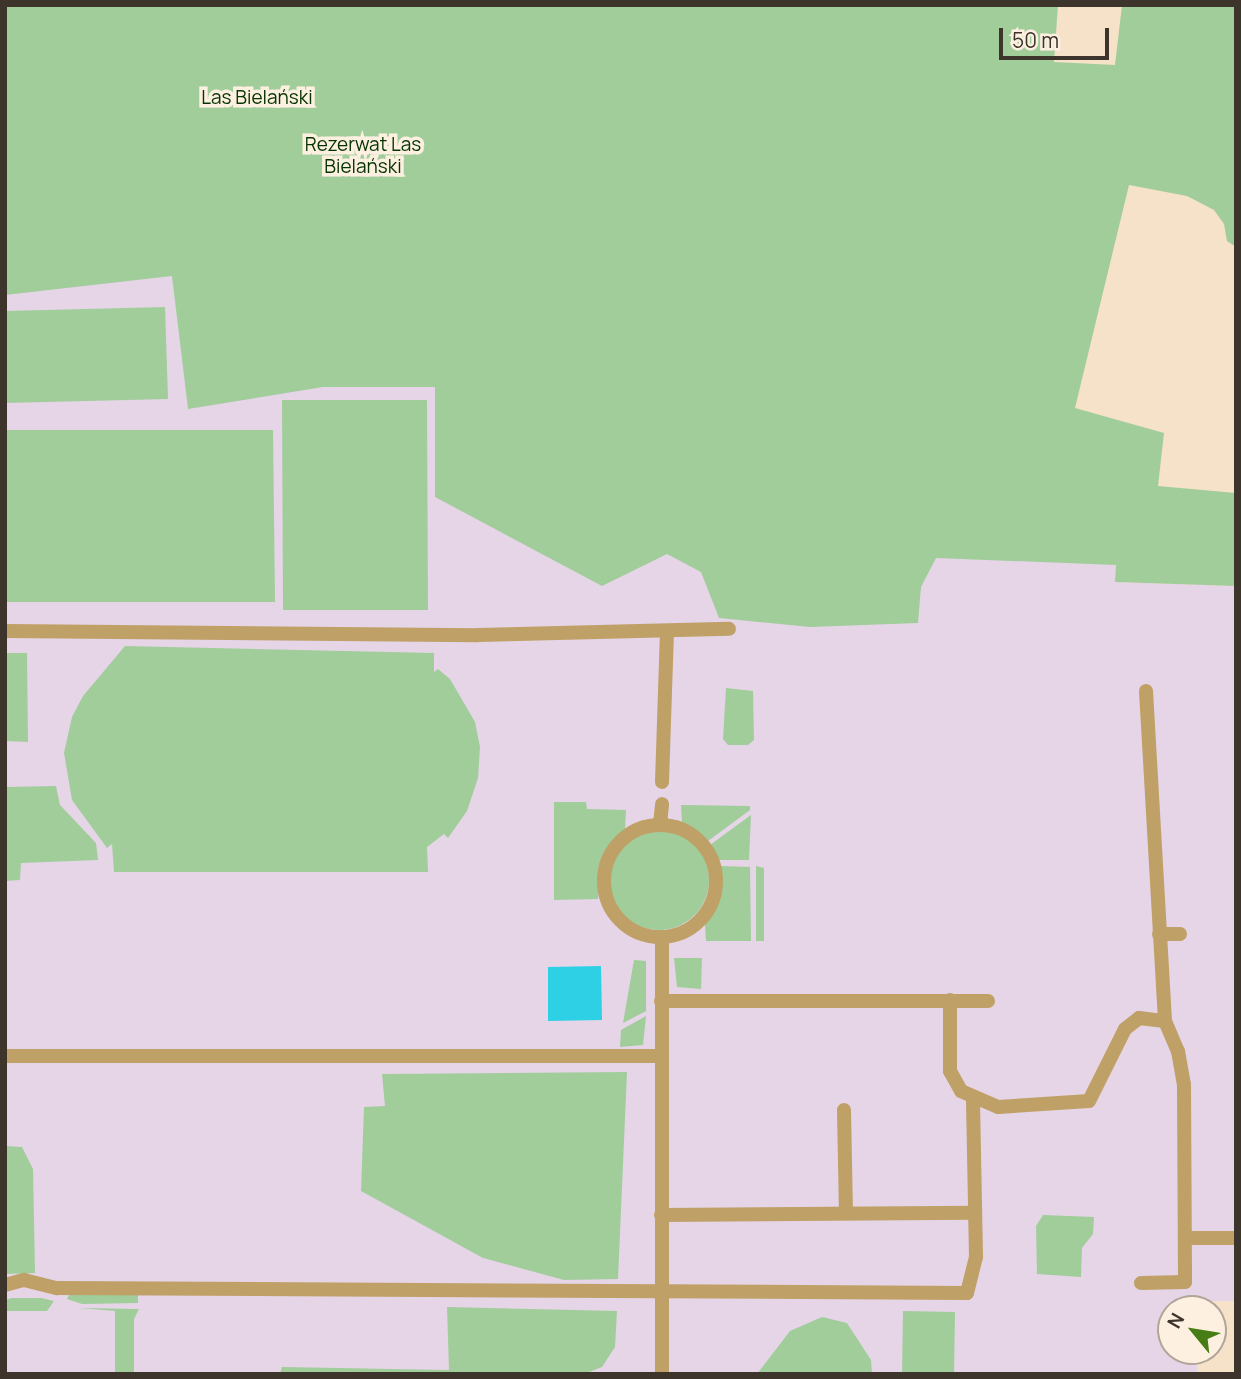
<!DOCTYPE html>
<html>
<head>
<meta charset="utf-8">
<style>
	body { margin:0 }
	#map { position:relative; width:1241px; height:1379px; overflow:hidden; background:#f6e1c9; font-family:Manrope,sans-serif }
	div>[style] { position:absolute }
	.education>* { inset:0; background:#e5d5e7 }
	.green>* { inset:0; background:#a1cd9b }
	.round { border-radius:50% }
	.water>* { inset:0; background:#2ed0e6 }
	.street>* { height:14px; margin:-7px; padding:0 7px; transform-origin:7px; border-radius:7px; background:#bfa066 }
	.street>.ring { margin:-7px; padding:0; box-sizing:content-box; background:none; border:14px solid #bfa066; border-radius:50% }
	span { translate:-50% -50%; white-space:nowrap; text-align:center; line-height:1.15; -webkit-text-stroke:7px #fdf0e1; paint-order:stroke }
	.park-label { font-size:19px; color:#043501 }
	.frame { position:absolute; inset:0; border:7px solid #3d352b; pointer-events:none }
	.north { position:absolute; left:1157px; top:1295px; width:70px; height:70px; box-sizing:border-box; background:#fdf0e1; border:2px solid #b0a598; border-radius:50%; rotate:300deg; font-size:19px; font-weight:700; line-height:28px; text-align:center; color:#3d352b }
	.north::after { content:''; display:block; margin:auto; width:24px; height:32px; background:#467d14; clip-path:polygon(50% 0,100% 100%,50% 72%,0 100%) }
	.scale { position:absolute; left:999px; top:28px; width:110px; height:32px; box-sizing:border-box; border:4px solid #3d352b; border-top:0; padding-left:9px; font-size:21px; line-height:24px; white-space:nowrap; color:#3d352b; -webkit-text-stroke:5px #fdf0e1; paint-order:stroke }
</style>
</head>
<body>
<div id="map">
	<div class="education">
		<i style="clip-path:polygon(113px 214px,1117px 565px,1115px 582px,1236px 586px,1236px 1301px,1197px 1301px,1197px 1309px,1171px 1309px,1171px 1351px,1197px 1351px,1197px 1374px,5px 1374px,5px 246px)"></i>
	</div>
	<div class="green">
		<i style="clip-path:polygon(5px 5px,1058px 5px,1054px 62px,1115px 65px,1122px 5px,1236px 5px,1236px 247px,1227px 241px,1224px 224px,1214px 210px,1187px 196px,1129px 185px,1075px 408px,1164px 433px,1158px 486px,1236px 493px,1236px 586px,1115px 582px,1116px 565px,936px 558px,921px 587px,918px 623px,810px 627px,719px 618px,701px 572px,667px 554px,602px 586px,435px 497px,435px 387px,323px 387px,188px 409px,172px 276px,5px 295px)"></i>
		<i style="clip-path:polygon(165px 307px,168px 399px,5px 403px,5px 311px)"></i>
		<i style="clip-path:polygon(282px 400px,427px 400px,428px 610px,283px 610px)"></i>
		<i style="clip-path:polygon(5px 430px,273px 430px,275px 602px,5px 602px)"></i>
		<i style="clip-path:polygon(125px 646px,434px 653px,434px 672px,438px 669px,450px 679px,475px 722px,480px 747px,478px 778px,467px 811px,448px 838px,444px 834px,427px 847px,428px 872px,114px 872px,112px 844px,107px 848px,72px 800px,64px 753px,72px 717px,83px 696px)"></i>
		<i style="clip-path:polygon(5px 653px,27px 653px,28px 742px,5px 741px)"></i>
		<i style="clip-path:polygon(726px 688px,753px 691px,754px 740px,748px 745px,728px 745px,723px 739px)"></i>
		<i style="clip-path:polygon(56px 786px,60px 805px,96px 843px,98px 860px,21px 863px,20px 880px,5px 881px,5px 787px)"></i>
		<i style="clip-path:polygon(554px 802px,586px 802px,587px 809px,626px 810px,625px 830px,606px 850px,600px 864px,598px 899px,554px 900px)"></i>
		<i style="clip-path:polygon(681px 805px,750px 806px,750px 810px,708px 841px,682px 823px)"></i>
		<i style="clip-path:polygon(751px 815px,749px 860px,719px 860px,710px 845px)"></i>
		<i class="round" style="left:609px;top:830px;width:100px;height:100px"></i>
		<i style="clip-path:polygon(720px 866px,750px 867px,751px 941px,706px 941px,705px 924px,720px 894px)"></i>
		<i style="clip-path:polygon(756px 866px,764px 868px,764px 941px,756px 941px)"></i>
		<i style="clip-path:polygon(674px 958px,702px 958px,701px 989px,677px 987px)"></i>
		<i style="clip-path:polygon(634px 960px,646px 961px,646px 1011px,623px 1023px)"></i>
		<i style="clip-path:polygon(646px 1016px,643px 1045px,620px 1047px,621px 1030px)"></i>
		<i style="clip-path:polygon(627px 1072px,618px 1279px,564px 1280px,483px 1258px,361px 1191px,364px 1107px,385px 1106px,382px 1074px)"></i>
		<i style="clip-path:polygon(5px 1146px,22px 1147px,33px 1169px,35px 1273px,5px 1274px)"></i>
		<i style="clip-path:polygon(1043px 1215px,1094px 1217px,1093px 1234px,1082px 1248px,1081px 1277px,1037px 1274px,1036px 1226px)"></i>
		<i style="clip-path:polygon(69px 1295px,138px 1295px,138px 1303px,82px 1304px,67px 1299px)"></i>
		<i style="clip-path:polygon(12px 1298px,41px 1298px,54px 1301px,47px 1311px,5px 1311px,5px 1300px)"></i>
		<i style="clip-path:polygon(447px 1307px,617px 1311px,615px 1347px,602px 1367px,584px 1374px,280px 1374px,282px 1367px,449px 1370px)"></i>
		<i style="clip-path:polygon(79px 1308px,139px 1309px,134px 1319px,134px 1374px,115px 1374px,115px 1311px)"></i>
		<i style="clip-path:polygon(903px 1311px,955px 1312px,954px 1374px,902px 1374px)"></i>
		<i style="clip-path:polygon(822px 1317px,847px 1323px,871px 1360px,872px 1374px,757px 1374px,790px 1331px)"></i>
	</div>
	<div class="water">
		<i style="clip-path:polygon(601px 966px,602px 1020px,548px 1021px,548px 967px)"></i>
	</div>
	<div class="street">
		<i style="left:5px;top:631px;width:473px;rotate:0.5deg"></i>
		<i style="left:478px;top:635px;width:251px;rotate:-1.4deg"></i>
		<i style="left:1146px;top:691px;width:331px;rotate:86.7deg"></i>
		<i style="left:662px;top:782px;width:151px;rotate:-88.1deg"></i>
		<i style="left:660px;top:824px;width:20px;rotate:-84deg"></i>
		<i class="ring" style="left:604px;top:825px;width:98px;height:98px"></i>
		<i style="left:1159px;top:934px;width:21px"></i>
		<i style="left:950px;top:1000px;width:71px;rotate:90deg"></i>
		<i style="left:950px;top:1071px;width:23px;rotate:61deg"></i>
		<i style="left:961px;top:1091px;width:40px;rotate:23.4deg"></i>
		<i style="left:998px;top:1107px;width:91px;rotate:-3.8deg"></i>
		<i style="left:1089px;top:1101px;width:80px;rotate:-63.4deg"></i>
		<i style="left:1125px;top:1029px;width:18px;rotate:-38deg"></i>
		<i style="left:1139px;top:1018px;width:26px;rotate:7deg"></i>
		<i style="left:1165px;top:1021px;width:33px;rotate:67deg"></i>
		<i style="left:1178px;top:1051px;width:34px;rotate:80deg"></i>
		<i style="left:1184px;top:1084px;width:198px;rotate:89.7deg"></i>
		<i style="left:1185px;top:1282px;width:44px;rotate:178.7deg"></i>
		<i style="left:661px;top:1001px;width:327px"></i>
		<i style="left:5px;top:1056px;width:656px"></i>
		<i style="left:844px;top:1110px;width:102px;rotate:88.9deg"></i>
		<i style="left:661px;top:1215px;width:314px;rotate:-0.4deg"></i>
		<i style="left:1186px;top:1238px;width:50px"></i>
		<i style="left:5px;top:1285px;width:20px;rotate:-15deg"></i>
		<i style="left:24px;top:1280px;width:34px;rotate:14deg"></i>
		<i style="left:57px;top:1288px;width:910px;rotate:0.31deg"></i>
		<i style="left:967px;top:1293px;width:37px;rotate:-76deg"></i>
		<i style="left:976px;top:1257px;width:157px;rotate:-91.1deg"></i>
		<i style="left:662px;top:1374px;width:437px;rotate:-90deg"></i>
	</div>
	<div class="park-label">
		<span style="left:257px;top:98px">Las Bielański</span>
		<span style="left:363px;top:156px">Rezerwat Las<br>Bielański</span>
	</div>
	<div class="frame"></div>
	<div class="north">N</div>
	<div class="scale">50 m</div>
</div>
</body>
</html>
